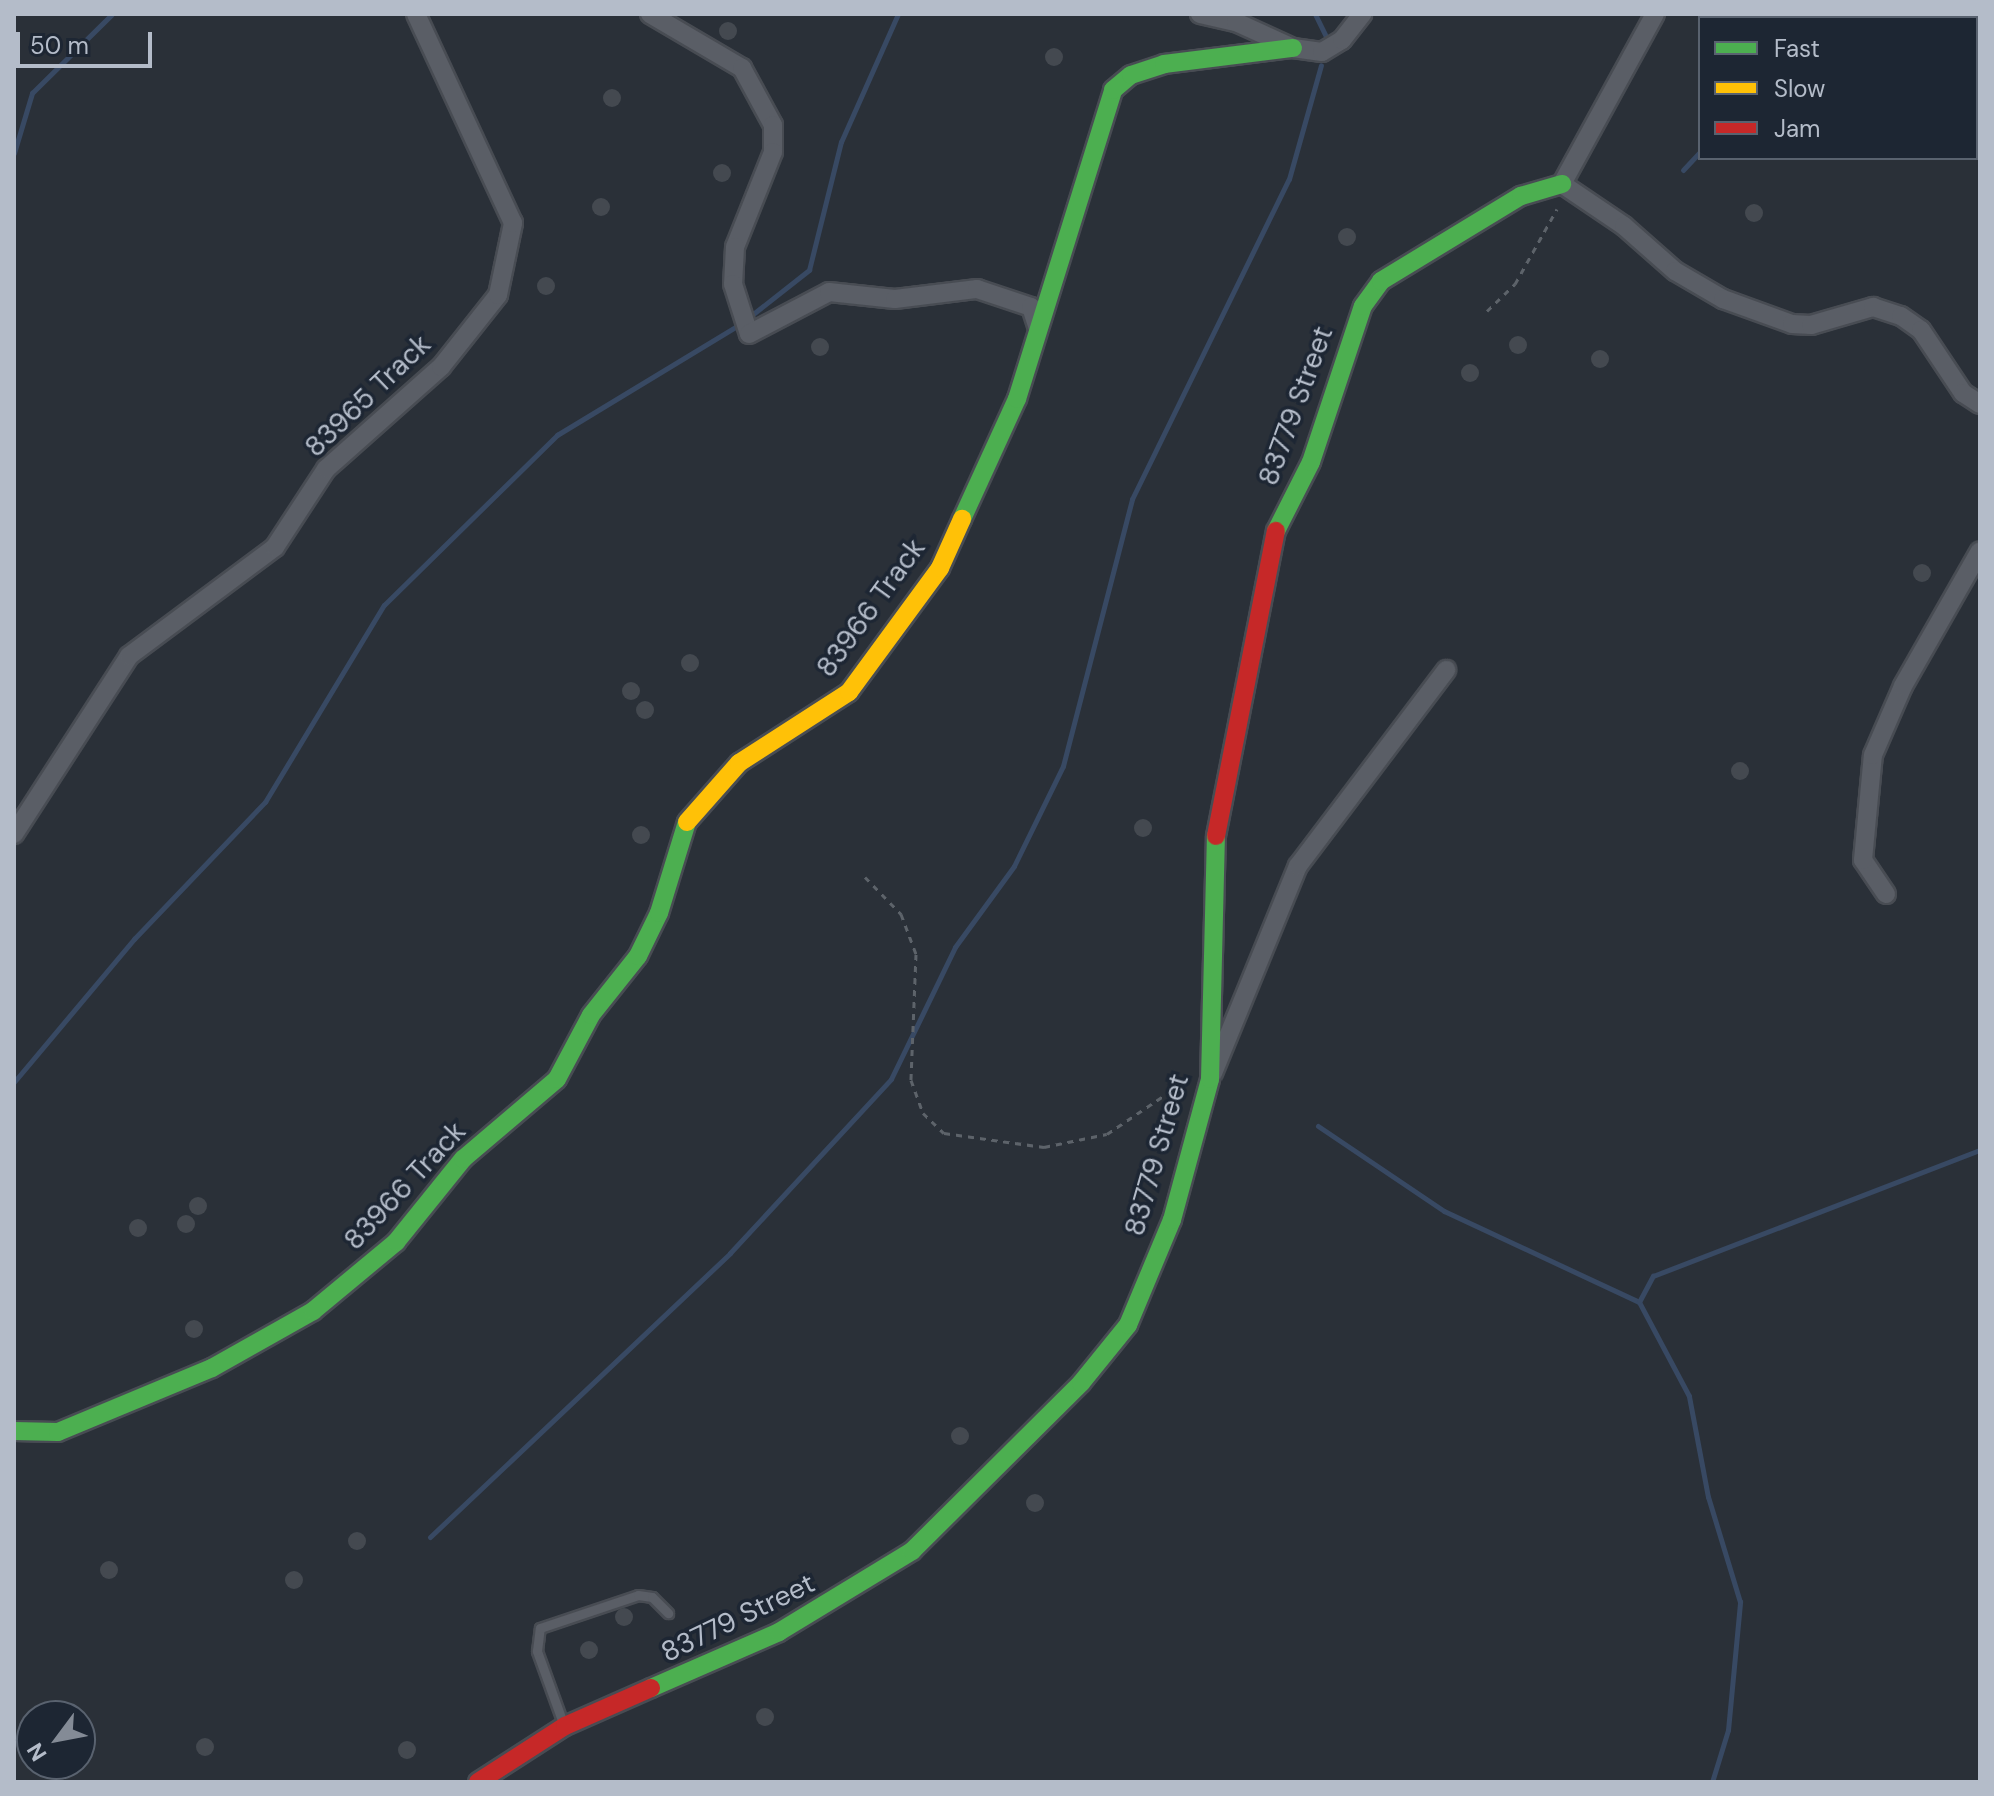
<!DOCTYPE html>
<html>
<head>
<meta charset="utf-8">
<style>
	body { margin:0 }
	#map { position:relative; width:1994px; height:1796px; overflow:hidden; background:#2a3038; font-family:"DM Sans",sans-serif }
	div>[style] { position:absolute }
	.stream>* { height:5px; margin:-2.5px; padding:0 2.5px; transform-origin:2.5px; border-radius:2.5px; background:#384963 }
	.building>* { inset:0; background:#444950 }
	.round { border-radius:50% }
	.path>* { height:3px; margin-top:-1.5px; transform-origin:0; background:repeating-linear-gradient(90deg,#5d636a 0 6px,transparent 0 12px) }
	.roads { filter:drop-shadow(2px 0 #484c53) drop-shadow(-2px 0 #484c53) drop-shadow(0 2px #484c53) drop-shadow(0 -2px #484c53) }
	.lane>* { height:9px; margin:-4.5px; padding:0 4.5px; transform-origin:4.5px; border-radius:4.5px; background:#5a5e66 }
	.street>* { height:18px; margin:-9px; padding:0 9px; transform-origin:9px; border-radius:9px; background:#5a5e66 }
	.fast>* { height:18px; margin:-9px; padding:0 9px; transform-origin:9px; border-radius:9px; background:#4caf50 }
	.slow>* { height:18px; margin:-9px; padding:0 9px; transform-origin:9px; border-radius:9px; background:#ffc107 }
	.jam>* { height:18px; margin:-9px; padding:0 9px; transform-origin:9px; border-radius:9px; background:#c62828 }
	span { translate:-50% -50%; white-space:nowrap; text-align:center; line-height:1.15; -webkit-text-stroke:7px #1d2633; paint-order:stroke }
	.street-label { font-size:28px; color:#b4bcc9 }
	.frame { position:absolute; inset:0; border:16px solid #b4bcc9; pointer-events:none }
	.legend { position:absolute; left:1698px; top:16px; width:280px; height:144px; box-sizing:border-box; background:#1d2633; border:2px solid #59626f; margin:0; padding:10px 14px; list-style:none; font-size:24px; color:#b4bcc9 }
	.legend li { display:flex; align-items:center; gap:16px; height:40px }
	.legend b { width:40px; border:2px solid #59626f }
	.north { position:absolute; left:16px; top:1700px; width:80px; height:80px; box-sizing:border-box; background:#1d2633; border:2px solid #59626f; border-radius:50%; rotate:238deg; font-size:22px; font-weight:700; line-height:32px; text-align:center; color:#b4bcc9 }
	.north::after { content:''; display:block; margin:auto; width:28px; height:36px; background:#848b96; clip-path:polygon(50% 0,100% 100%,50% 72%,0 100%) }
	.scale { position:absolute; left:16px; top:32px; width:136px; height:36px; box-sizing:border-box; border:4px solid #b4bcc9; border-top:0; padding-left:10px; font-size:24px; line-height:28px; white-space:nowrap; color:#b4bcc9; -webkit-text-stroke:6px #1d2633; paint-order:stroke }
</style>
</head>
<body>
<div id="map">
	<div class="stream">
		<i style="left:1315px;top:14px;width:25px;rotate:64deg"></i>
		<i style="left:1844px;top:18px;width:6px;rotate:-45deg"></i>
		<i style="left:14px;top:153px;width:63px;rotate:-73.3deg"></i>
		<i style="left:32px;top:93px;width:112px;rotate:-44.6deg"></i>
		<i style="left:1683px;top:170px;width:25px;rotate:-47deg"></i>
		<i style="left:748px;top:318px;width:78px;rotate:-38.2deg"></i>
		<i style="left:809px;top:270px;width:132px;rotate:-76deg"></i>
		<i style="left:841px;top:142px;width:140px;rotate:-66deg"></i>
		<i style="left:14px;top:1082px;width:187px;rotate:-50deg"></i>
		<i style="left:134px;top:939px;width:190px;rotate:-46.3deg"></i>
		<i style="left:265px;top:802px;width:230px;rotate:-58.9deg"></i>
		<i style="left:384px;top:605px;width:243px;rotate:-44.5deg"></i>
		<i style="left:557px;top:435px;width:214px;rotate:-31.2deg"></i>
		<i style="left:1318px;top:1126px;width:152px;rotate:34deg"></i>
		<i style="left:1444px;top:1211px;width:215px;rotate:25deg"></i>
		<i style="left:430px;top:1537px;width:413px;rotate:-43.4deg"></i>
		<i style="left:730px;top:1253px;width:237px;rotate:-47.2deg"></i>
		<i style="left:891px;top:1079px;width:147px;rotate:-64.1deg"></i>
		<i style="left:955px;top:947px;width:100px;rotate:-53.9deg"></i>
		<i style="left:1014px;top:866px;width:111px;rotate:-63.9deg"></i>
		<i style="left:1063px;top:766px;width:276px;rotate:-75.5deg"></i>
		<i style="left:1132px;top:499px;width:356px;rotate:-63.9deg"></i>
		<i style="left:1289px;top:179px;width:118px;rotate:-74.3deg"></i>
		<i style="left:1712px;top:1782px;width:54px;rotate:-72.9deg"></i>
		<i style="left:1728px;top:1730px;width:129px;rotate:-84.6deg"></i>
		<i style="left:1740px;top:1602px;width:110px;rotate:-106.9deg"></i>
		<i style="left:1708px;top:1497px;width:103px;rotate:-100.7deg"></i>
		<i style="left:1689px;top:1396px;width:106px;rotate:-118deg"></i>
		<i style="left:1639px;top:1302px;width:30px;rotate:-62deg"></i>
		<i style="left:1653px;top:1276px;width:350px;rotate:-21.1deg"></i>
	</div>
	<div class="building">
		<i class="round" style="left:719px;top:22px;width:18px;height:18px"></i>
		<i class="round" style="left:1045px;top:48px;width:18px;height:18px"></i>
		<i class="round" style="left:603px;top:89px;width:18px;height:18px"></i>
		<i class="round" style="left:713px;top:164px;width:18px;height:18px"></i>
		<i class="round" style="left:592px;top:198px;width:18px;height:18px"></i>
		<i class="round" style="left:1745px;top:204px;width:18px;height:18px"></i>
		<i class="round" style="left:1338px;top:228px;width:18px;height:18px"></i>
		<i class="round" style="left:537px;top:277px;width:18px;height:18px"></i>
		<i class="round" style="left:1509px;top:336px;width:18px;height:18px"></i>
		<i class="round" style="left:811px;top:338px;width:18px;height:18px"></i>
		<i class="round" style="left:1591px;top:350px;width:18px;height:18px"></i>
		<i class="round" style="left:395px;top:356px;width:18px;height:18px"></i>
		<i class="round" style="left:1461px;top:364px;width:18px;height:18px"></i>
		<i class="round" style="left:1913px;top:564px;width:18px;height:18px"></i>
		<i class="round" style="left:681px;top:654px;width:18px;height:18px"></i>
		<i class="round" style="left:622px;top:682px;width:18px;height:18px"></i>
		<i class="round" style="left:636px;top:701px;width:18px;height:18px"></i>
		<i class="round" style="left:1731px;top:762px;width:18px;height:18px"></i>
		<i class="round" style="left:1134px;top:819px;width:18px;height:18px"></i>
		<i class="round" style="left:632px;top:826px;width:18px;height:18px"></i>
		<i class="round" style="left:189px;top:1197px;width:18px;height:18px"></i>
		<i class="round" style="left:177px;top:1215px;width:18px;height:18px"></i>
		<i class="round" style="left:129px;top:1219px;width:18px;height:18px"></i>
		<i class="round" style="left:185px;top:1320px;width:18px;height:18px"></i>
		<i class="round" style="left:951px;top:1427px;width:18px;height:18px"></i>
		<i class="round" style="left:1026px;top:1494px;width:18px;height:18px"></i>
		<i class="round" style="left:348px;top:1532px;width:18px;height:18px"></i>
		<i class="round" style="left:100px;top:1561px;width:18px;height:18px"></i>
		<i class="round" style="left:285px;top:1571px;width:18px;height:18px"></i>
		<i class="round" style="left:615px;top:1608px;width:18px;height:18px"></i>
		<i class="round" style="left:580px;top:1641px;width:18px;height:18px"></i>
		<i class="round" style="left:756px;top:1708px;width:18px;height:18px"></i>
		<i class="round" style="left:196px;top:1738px;width:18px;height:18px"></i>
		<i class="round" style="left:398px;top:1741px;width:18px;height:18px"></i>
	</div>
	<div class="path">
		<i style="left:1487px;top:311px;width:39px;rotate:-44deg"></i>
		<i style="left:1515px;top:284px;width:86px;rotate:-60.8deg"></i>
		<i style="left:865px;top:877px;width:52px;rotate:45.8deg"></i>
		<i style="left:901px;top:914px;width:43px;rotate:69.4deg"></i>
		<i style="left:916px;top:954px;width:126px;rotate:92.3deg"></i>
		<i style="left:911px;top:1080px;width:35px;rotate:70deg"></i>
		<i style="left:923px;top:1113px;width:29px;rotate:44deg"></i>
		<i style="left:944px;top:1133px;width:101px;rotate:8deg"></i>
		<i style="left:1044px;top:1147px;width:64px;rotate:-11.7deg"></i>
		<i style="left:1107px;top:1134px;width:97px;rotate:-34deg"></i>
	</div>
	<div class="roads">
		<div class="lane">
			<i style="left:563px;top:1723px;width:77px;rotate:-109.9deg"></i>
			<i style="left:537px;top:1651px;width:23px;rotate:-83deg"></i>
			<i style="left:540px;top:1628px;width:103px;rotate:-18.6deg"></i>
			<i style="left:638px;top:1595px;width:14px;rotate:8deg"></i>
			<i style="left:652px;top:1597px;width:23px;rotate:45deg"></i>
		</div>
		<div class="street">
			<i style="left:650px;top:14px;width:107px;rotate:30.4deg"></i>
			<i style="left:742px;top:68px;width:65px;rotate:61.5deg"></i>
			<i style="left:773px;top:125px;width:27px;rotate:90deg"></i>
			<i style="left:773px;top:152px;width:102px;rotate:111.8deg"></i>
			<i style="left:735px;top:247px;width:37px;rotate:93deg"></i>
			<i style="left:733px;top:284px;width:52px;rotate:72.3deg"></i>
			<i style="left:749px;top:334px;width:90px;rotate:-27.7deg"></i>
			<i style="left:829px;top:292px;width:66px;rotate:6.1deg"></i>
			<i style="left:895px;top:299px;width:83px;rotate:-7deg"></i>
			<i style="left:977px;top:289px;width:57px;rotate:18.4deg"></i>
			<i style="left:1031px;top:307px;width:23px;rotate:72deg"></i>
			<i style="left:1200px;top:14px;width:37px;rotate:13deg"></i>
			<i style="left:1236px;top:22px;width:63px;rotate:24.5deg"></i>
			<i style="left:1293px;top:48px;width:29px;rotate:8deg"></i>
			<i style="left:1322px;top:52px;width:23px;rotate:-31deg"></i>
			<i style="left:1342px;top:40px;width:33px;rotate:-52deg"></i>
			<i style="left:1655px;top:14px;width:194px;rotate:118.7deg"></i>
			<i style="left:1562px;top:184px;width:75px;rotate:34.1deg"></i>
			<i style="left:1624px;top:226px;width:68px;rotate:41.4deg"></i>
			<i style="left:1675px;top:271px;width:56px;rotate:30.3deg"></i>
			<i style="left:1723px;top:299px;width:73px;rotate:19.9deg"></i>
			<i style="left:1792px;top:324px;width:19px;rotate:3deg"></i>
			<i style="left:1811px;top:325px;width:65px;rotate:-16.2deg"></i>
			<i style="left:1873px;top:307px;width:29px;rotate:18deg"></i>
			<i style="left:1901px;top:316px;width:24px;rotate:35deg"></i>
			<i style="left:1921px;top:330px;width:76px;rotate:56.3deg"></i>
			<i style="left:1963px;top:393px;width:20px;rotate:33deg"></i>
			<i style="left:14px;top:834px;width:212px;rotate:-57.1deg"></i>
			<i style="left:129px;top:656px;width:182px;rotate:-36.7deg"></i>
			<i style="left:275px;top:547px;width:93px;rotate:-56.8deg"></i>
			<i style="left:326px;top:469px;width:154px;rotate:-41.6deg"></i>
			<i style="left:441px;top:367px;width:92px;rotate:-51.6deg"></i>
			<i style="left:498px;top:295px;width:74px;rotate:-78.2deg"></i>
			<i style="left:513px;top:223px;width:230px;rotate:-114.9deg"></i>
			<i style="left:1886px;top:894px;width:41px;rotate:-124.1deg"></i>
			<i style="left:1863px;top:860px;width:105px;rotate:-84.6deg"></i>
			<i style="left:1873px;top:755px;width:75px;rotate:-66.5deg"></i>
			<i style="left:1903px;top:686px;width:155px;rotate:-60.3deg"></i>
			<i style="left:1213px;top:1073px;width:224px;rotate:-67.7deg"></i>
			<i style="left:1298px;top:866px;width:246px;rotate:-52.9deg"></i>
		</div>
		<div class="fast">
			<i style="left:962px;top:519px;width:132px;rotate:-65.4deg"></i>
			<i style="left:1017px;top:399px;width:324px;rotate:-72.7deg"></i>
			<i style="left:1113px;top:90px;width:23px;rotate:-40deg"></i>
			<i style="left:1131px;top:75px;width:35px;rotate:-18deg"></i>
			<i style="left:1164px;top:64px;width:130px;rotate:-7.1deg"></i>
			<i style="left:1276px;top:531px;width:77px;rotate:-63.1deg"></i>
			<i style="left:1311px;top:462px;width:164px;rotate:-71.6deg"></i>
			<i style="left:1363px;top:306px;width:31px;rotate:-54deg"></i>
			<i style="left:1381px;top:281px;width:164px;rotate:-31.3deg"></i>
			<i style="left:1521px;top:196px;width:43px;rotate:-16.3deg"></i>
			<i style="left:14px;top:1431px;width:44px;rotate:1.3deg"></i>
			<i style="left:58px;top:1432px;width:167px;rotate:-22.6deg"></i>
			<i style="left:212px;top:1368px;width:116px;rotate:-29.4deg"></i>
			<i style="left:313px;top:1311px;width:108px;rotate:-39.7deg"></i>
			<i style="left:396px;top:1242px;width:107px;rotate:-51.1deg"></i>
			<i style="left:463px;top:1159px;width:123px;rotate:-40.4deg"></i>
			<i style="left:557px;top:1079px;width:72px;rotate:-62deg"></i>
			<i style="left:591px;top:1015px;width:75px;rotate:-51.5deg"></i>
			<i style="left:638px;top:956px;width:48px;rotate:-64deg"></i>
			<i style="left:659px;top:913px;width:95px;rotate:-72.9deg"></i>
			<i style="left:651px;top:1688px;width:140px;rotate:-23.6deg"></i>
			<i style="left:779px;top:1632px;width:156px;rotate:-31.3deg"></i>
			<i style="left:912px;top:1551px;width:238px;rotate:-44.8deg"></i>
			<i style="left:1081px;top:1383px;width:75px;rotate:-51deg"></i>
			<i style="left:1128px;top:1325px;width:114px;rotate:-67.3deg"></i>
			<i style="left:1172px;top:1220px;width:146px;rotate:-74.9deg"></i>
			<i style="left:1210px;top:1079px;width:243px;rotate:-88.6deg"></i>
		</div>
		<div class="slow">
			<i style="left:687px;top:822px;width:79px;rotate:-48.6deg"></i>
			<i style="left:739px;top:763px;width:131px;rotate:-32.8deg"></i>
			<i style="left:849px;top:692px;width:154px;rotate:-53.7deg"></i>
			<i style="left:940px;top:568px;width:54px;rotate:-65.8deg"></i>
		</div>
		<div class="jam">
			<i style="left:1216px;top:836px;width:311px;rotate:-78.9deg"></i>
			<i style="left:478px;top:1782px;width:103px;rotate:-32.8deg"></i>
			<i style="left:565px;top:1726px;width:94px;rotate:-23.8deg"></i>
		</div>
	</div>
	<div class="street-label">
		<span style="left:368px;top:396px;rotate:-44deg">83965 Track</span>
		<span style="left:1296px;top:406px;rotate:-70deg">83779 Street</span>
		<span style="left:871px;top:608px;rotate:-54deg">83966 Track</span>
		<span style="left:1157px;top:1155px;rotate:-74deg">83779 Street</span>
		<span style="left:405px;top:1186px;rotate:-47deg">83966 Track</span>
		<span style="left:738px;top:1618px;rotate:-26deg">83779 Street</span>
	</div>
	<div class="frame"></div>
	<ul class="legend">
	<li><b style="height:10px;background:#4caf50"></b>Fast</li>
	<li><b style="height:10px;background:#ffc107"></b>Slow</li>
	<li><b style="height:10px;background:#c62828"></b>Jam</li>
	</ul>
	<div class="north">N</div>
	<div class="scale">50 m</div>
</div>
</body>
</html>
